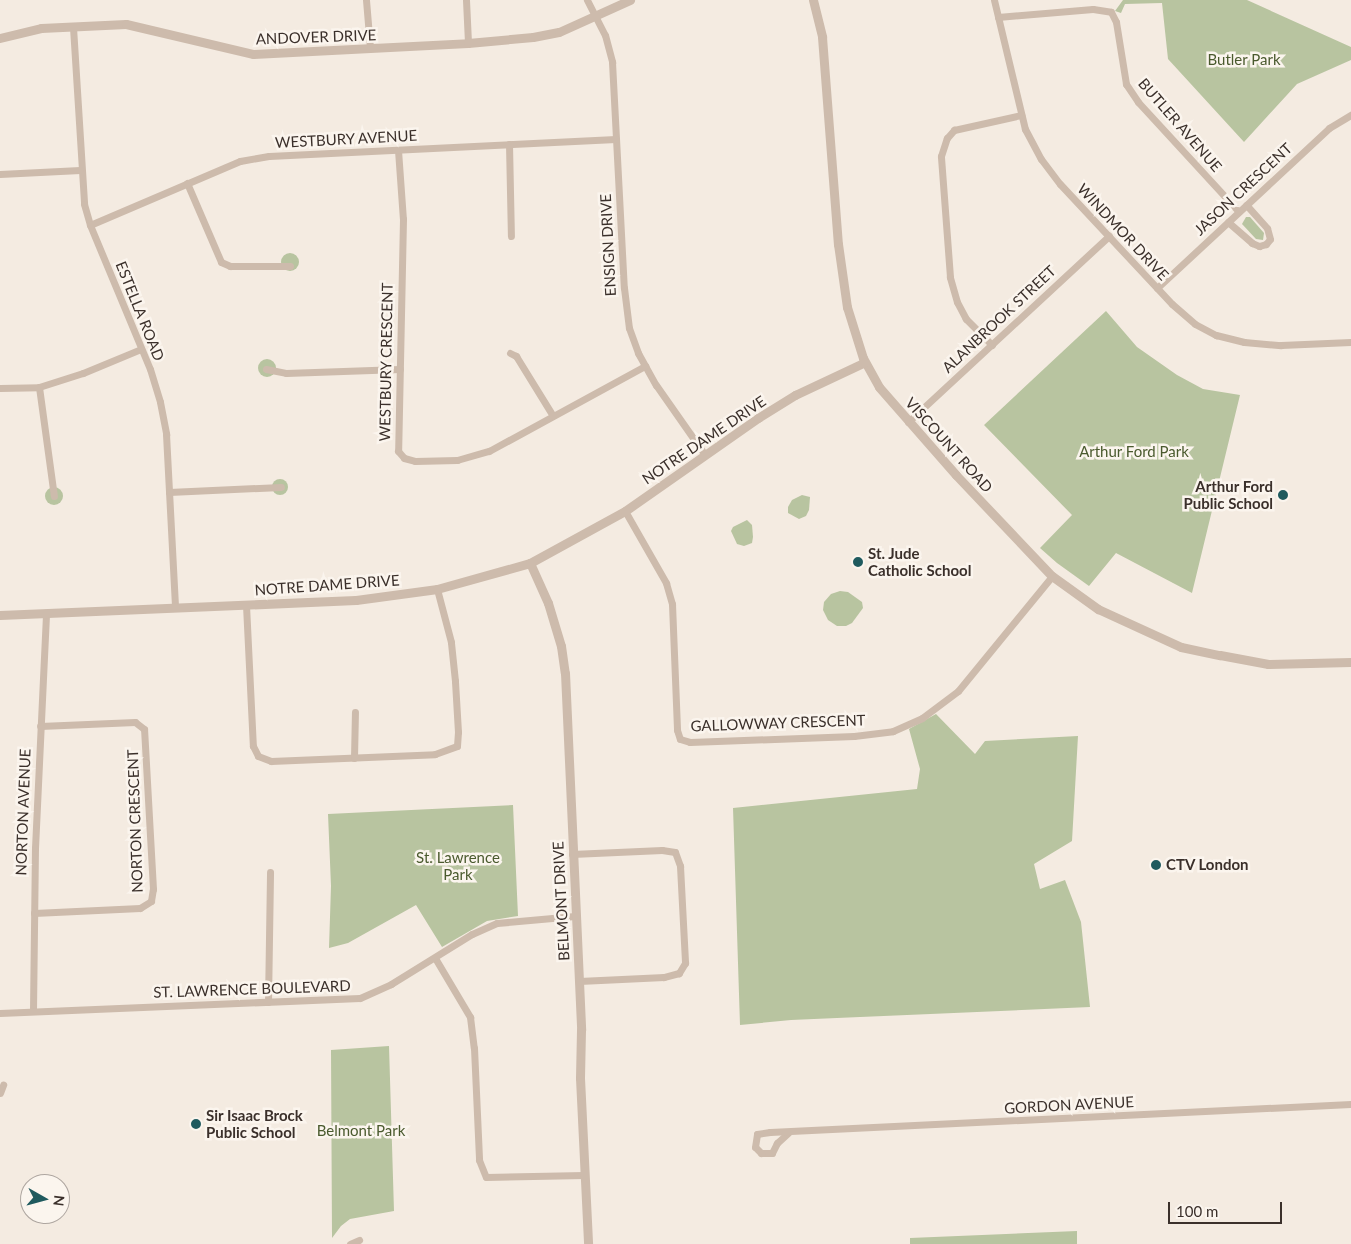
<!DOCTYPE html>
<html>
<head>
<meta charset="utf-8">
<style>
	body { margin:0 }
	#map { position:relative; width:1351px; height:1244px; overflow:hidden; background:#f4ebe1; font-family:Lato,sans-serif }
	div>[style] { position:absolute }
	.green>* { inset:0; background:#b8c4a0 }
	.round { border-radius:50% }
	.minor>* { height:7px; margin:-3.5px; padding:0 3.5px; transform-origin:3.5px; border-radius:3.5px; background:#cdbbac }
	.tertiary>* { height:9px; margin:-4.5px; padding:0 4.5px; transform-origin:4.5px; border-radius:4.5px; background:#cdbbac }
	.dots>* { width:14px; height:14px; translate:-50% -50%; box-sizing:border-box; border:2px solid #fbf5ee; border-radius:50% }
	span { translate:-50% -50%; white-space:nowrap; text-align:center; line-height:1.15; -webkit-text-stroke:5px #fbf5ee; paint-order:stroke }
	.street-label { font-size:15px; color:#3b302b }
	.park-label { font-size:15px; color:#4a5a2e }
	.poi-label { font-size:15px; color:#3b302b; font-weight:700 }
	.right { translate:-100% -50%; text-align:right }
	.left { translate:0 -50%; text-align:left }
	.north { position:absolute; left:20px; top:1174px; width:50px; height:50px; box-sizing:border-box; background:#fbf5ee; border:1px solid #aea6a0; border-radius:50%; rotate:97deg; font-size:14px; font-weight:700; line-height:20px; text-align:center; color:#3b302b }
	.north::after { content:''; display:block; margin:auto; width:18px; height:22px; background:#1f5a5e; clip-path:polygon(50% 0,100% 100%,50% 72%,0 100%) }
	.scale { position:absolute; left:1168px; top:1202px; width:114px; height:22px; box-sizing:border-box; border:2px solid #3b302b; border-top:0; padding-left:6px; font-size:15px; line-height:18px; white-space:nowrap; color:#3b302b; -webkit-text-stroke:4px #fbf5ee; paint-order:stroke }
</style>
</head>
<body>
<div id="map">
	<div class="green">
		<i style="clip-path:polygon(1123px 0,1247px 0,1351px 47px,1351px 60px,1297px 84px,1244px 142px,1168px 59px,1162px 3px,1125px 4px,1121px 13px,1115px 11px)"></i>
		<i style="clip-path:polygon(1246px 217px,1250px 217px,1264px 233px,1263px 240px,1256px 239px,1242px 224px)"></i>
		<i class="round" style="left:281px;top:253px;width:18px;height:18px"></i>
		<i style="clip-path:polygon(1106px 311px,1137px 347px,1177px 375px,1203px 389px,1240px 395px,1192px 593px,1116px 553px,1089px 586px,1057px 563px,1040px 548px,1072px 515px,984px 425px)"></i>
		<i class="round" style="left:258px;top:359px;width:18px;height:18px"></i>
		<i class="round" style="left:272px;top:479px;width:16px;height:16px"></i>
		<i class="round" style="left:45px;top:487px;width:18px;height:18px"></i>
		<i style="clip-path:polygon(802px 495px,810px 497px,809px 510px,806px 516px,799px 519px,788px 513px,788px 507px,792px 500px)"></i>
		<i style="clip-path:polygon(747px 520px,752px 525px,753px 537px,752px 543px,744px 546px,737px 544px,731px 531px,733px 527px)"></i>
		<i style="clip-path:polygon(840px 591px,848px 592px,862px 602px,863px 608px,852px 623px,846px 626px,837px 626px,828px 620px,823px 610px,824px 602px,831px 594px)"></i>
		<i style="clip-path:polygon(936px 714px,975px 754px,985px 741px,1078px 736px,1072px 841px,1034px 864px,1040px 889px,1065px 880px,1081px 922px,1090px 1007px,791px 1020px,740px 1025px,733px 808px,917px 789px,920px 769px,909px 729px)"></i>
		<i style="clip-path:polygon(513px 805px,518px 916px,487px 921px,442px 947px,416px 905px,348px 943px,329px 948px,331px 886px,328px 814px)"></i>
		<i style="clip-path:polygon(389px 1046px,394px 1211px,350px 1219px,341px 1226px,332px 1238px,331px 1050px)"></i>
		<i style="clip-path:polygon(1077px 1231px,1077px 1244px,910px 1244px,910px 1238px)"></i>
	</div>
	<div class="minor">
		<i style="left:366px;top:0;width:48px;rotate:85.2deg"></i>
		<i style="left:466px;top:0;width:43px;rotate:87.3deg"></i>
		<i style="left:587px;top:0;width:39px;rotate:63deg"></i>
		<i style="left:605px;top:35px;width:28px;rotate:75deg"></i>
		<i style="left:612px;top:62px;width:226px;rotate:87deg"></i>
		<i style="left:624px;top:288px;width:40px;rotate:82.9deg"></i>
		<i style="left:629px;top:328px;width:27px;rotate:70deg"></i>
		<i style="left:638px;top:353px;width:37px;rotate:61deg"></i>
		<i style="left:656px;top:385px;width:85px;rotate:55deg"></i>
		<i style="left:994px;top:0;width:133px;rotate:76.5deg"></i>
		<i style="left:1025px;top:129px;width:34px;rotate:62deg"></i>
		<i style="left:1041px;top:159px;width:31px;rotate:53deg"></i>
		<i style="left:1060px;top:184px;width:164px;rotate:47deg"></i>
		<i style="left:1172px;top:304px;width:30px;rotate:41deg"></i>
		<i style="left:1195px;top:324px;width:24px;rotate:28deg"></i>
		<i style="left:1216px;top:335px;width:29px;rotate:14deg"></i>
		<i style="left:1244px;top:342px;width:37px;rotate:5deg"></i>
		<i style="left:1281px;top:345px;width:70px;rotate:-2.5deg"></i>
		<i style="left:998px;top:17px;width:95px;rotate:-4.8deg"></i>
		<i style="left:1093px;top:9px;width:18px;rotate:9deg"></i>
		<i style="left:1111px;top:12px;width:11px;rotate:63deg"></i>
		<i style="left:1116px;top:22px;width:63px;rotate:80.8deg"></i>
		<i style="left:1126px;top:84px;width:22px;rotate:56deg"></i>
		<i style="left:1138px;top:102px;width:149px;rotate:47.4deg"></i>
		<i style="left:73px;top:27px;width:177px;rotate:86.4deg"></i>
		<i style="left:84px;top:204px;width:22px;rotate:74deg"></i>
		<i style="left:90px;top:225px;width:156px;rotate:67.4deg"></i>
		<i style="left:150px;top:369px;width:34px;rotate:73deg"></i>
		<i style="left:160px;top:402px;width:33px;rotate:79deg"></i>
		<i style="left:166px;top:434px;width:174px;rotate:87deg"></i>
		<i style="left:509px;top:144px;width:92px;rotate:88.8deg"></i>
		<i style="left:398px;top:150px;width:69px;rotate:85.9deg"></i>
		<i style="left:403px;top:219px;width:232px;rotate:91.2deg"></i>
		<i style="left:398px;top:451px;width:9px;rotate:49deg"></i>
		<i style="left:404px;top:458px;width:11px;rotate:15deg"></i>
		<i style="left:415px;top:461px;width:42px;rotate:-1.4deg"></i>
		<i style="left:457px;top:460px;width:33px;rotate:-16deg"></i>
		<i style="left:489px;top:451px;width:178px;rotate:-28.6deg"></i>
		<i style="left:0;top:174px;width:80px;rotate:-2.9deg"></i>
		<i style="left:187px;top:183px;width:86px;rotate:66.7deg"></i>
		<i style="left:221px;top:262px;width:10px;rotate:24deg"></i>
		<i style="left:230px;top:266px;width:60px"></i>
		<i style="left:1228px;top:222px;width:32px;rotate:41deg"></i>
		<i style="left:1252px;top:243px;width:8px;rotate:23deg"></i>
		<i style="left:1259px;top:246px;width:7px;rotate:-16deg"></i>
		<i style="left:1266px;top:244px;width:6px;rotate:-51deg"></i>
		<i style="left:1270px;top:239px;width:11px;rotate:-105deg"></i>
		<i style="left:1267px;top:228px;width:31px;rotate:-132deg"></i>
		<i style="left:90px;top:225px;width:163px;rotate:-23.1deg"></i>
		<i style="left:240px;top:161px;width:29px;rotate:-10deg"></i>
		<i style="left:269px;top:156px;width:347px;rotate:-2.8deg"></i>
		<i style="left:1157px;top:288px;width:235px;rotate:-42.9deg"></i>
		<i style="left:1329px;top:128px;width:26px;rotate:-31deg"></i>
		<i style="left:992px;top:345px;width:37px;rotate:-135deg"></i>
		<i style="left:966px;top:319px;width:19px;rotate:-118deg"></i>
		<i style="left:957px;top:302px;width:26px;rotate:-106deg"></i>
		<i style="left:950px;top:277px;width:121px;rotate:-94.3deg"></i>
		<i style="left:941px;top:156px;width:19px;rotate:-72deg"></i>
		<i style="left:947px;top:138px;width:11px;rotate:-49deg"></i>
		<i style="left:954px;top:130px;width:69px;rotate:-12.6deg"></i>
		<i style="left:510px;top:353px;width:7px;rotate:27deg"></i>
		<i style="left:516px;top:356px;width:70px;rotate:58.3deg"></i>
		<i style="left:266px;top:369px;width:20px;rotate:11deg"></i>
		<i style="left:286px;top:373px;width:114px;rotate:-2deg"></i>
		<i style="left:39px;top:387px;width:110px;rotate:82.2deg"></i>
		<i style="left:0;top:388px;width:39px;rotate:-1deg"></i>
		<i style="left:39px;top:387px;width:46px;rotate:-17.7deg"></i>
		<i style="left:83px;top:373px;width:63px;rotate:-22.5deg"></i>
		<i style="left:908px;top:422px;width:274px;rotate:-42.8deg"></i>
		<i style="left:169px;top:492px;width:112px;rotate:-2.6deg"></i>
		<i style="left:625px;top:511px;width:83px;rotate:60.3deg"></i>
		<i style="left:666px;top:583px;width:22px;rotate:74deg"></i>
		<i style="left:672px;top:604px;width:126px;rotate:87.7deg"></i>
		<i style="left:677px;top:730px;width:9px;rotate:72deg"></i>
		<i style="left:680px;top:739px;width:10px;rotate:17deg"></i>
		<i style="left:690px;top:742px;width:164px;rotate:-2.1deg"></i>
		<i style="left:854px;top:736px;width:39px;rotate:-7deg"></i>
		<i style="left:893px;top:731px;width:32px;rotate:-24deg"></i>
		<i style="left:922px;top:718px;width:45px;rotate:-36.9deg"></i>
		<i style="left:958px;top:691px;width:149px;rotate:-50.7deg"></i>
		<i style="left:246px;top:605px;width:141px;rotate:87.2deg"></i>
		<i style="left:253px;top:746px;width:11px;rotate:63deg"></i>
		<i style="left:258px;top:756px;width:14px;rotate:21deg"></i>
		<i style="left:271px;top:761px;width:164px;rotate:-2.4deg"></i>
		<i style="left:435px;top:754px;width:23px;rotate:-20deg"></i>
		<i style="left:457px;top:746px;width:14px;rotate:-86deg"></i>
		<i style="left:458px;top:732px;width:51px;rotate:-93.4deg"></i>
		<i style="left:455px;top:681px;width:39px;rotate:-96deg"></i>
		<i style="left:451px;top:642px;width:55px;rotate:-104.8deg"></i>
		<i style="left:354px;top:758px;width:46px;rotate:-88.8deg"></i>
		<i style="left:572px;top:854px;width:90px;rotate:-2.5deg"></i>
		<i style="left:662px;top:850px;width:13px;rotate:9deg"></i>
		<i style="left:675px;top:852px;width:15px;rotate:70deg"></i>
		<i style="left:680px;top:866px;width:97px;rotate:87deg"></i>
		<i style="left:685px;top:963px;width:12px;rotate:121deg"></i>
		<i style="left:679px;top:973px;width:16px;rotate:165deg"></i>
		<i style="left:664px;top:977px;width:85px;rotate:177.3deg"></i>
		<i style="left:34px;top:913px;width:106px;rotate:-2.7deg"></i>
		<i style="left:140px;top:908px;width:13px;rotate:-32deg"></i>
		<i style="left:151px;top:901px;width:12px;rotate:-81deg"></i>
		<i style="left:153px;top:889px;width:160px;rotate:-93.2deg"></i>
		<i style="left:144px;top:729px;width:11px;rotate:-142deg"></i>
		<i style="left:135px;top:722px;width:95px;rotate:177.6deg"></i>
		<i style="left:435px;top:958px;width:69px;rotate:59.3deg"></i>
		<i style="left:470px;top:1017px;width:31px;rotate:83deg"></i>
		<i style="left:474px;top:1048px;width:112px;rotate:87.4deg"></i>
		<i style="left:479px;top:1160px;width:18px;rotate:68deg"></i>
		<i style="left:486px;top:1177px;width:98px;rotate:-1.2deg"></i>
		<i style="left:268px;top:1002px;width:130px;rotate:-89.1deg"></i>
		<i style="left:33px;top:1011px;width:163px;rotate:-89.3deg"></i>
		<i style="left:35px;top:848px;width:235px;rotate:-87.3deg"></i>
		<i style="left:0;top:1013px;width:360px;rotate:-2.4deg"></i>
		<i style="left:360px;top:998px;width:34px;rotate:-24deg"></i>
		<i style="left:391px;top:984px;width:95px;rotate:-31.7deg"></i>
		<i style="left:472px;top:934px;width:27px;rotate:-24deg"></i>
		<i style="left:497px;top:923px;width:78px;rotate:-5.1deg"></i>
		<i style="left:0;top:1093px;width:9px;rotate:-69deg"></i>
		<i style="left:788px;top:1133px;width:15px;rotate:138deg"></i>
		<i style="left:777px;top:1143px;width:11px;rotate:117deg"></i>
		<i style="left:772px;top:1153px;width:11px;rotate:180deg"></i>
		<i style="left:761px;top:1153px;width:8px;rotate:-135deg"></i>
		<i style="left:755px;top:1147px;width:13px;rotate:-81deg"></i>
		<i style="left:757px;top:1134px;width:13px;rotate:-9deg"></i>
		<i style="left:770px;top:1132px;width:582px;rotate:-2.76deg"></i>
		<i style="left:350px;top:1244px;width:10px;rotate:-24deg"></i>
	</div>
	<div class="tertiary">
		<i style="left:813px;top:0;width:38px;rotate:76deg"></i>
		<i style="left:822px;top:37px;width:208px;rotate:85.6deg"></i>
		<i style="left:838px;top:244px;width:64px;rotate:81.9deg"></i>
		<i style="left:847px;top:307px;width:53px;rotate:72.6deg"></i>
		<i style="left:863px;top:358px;width:33px;rotate:61deg"></i>
		<i style="left:879px;top:387px;width:117px;rotate:48.8deg"></i>
		<i style="left:956px;top:475px;width:139px;rotate:46.5deg"></i>
		<i style="left:1052px;top:576px;width:57px;rotate:35.7deg"></i>
		<i style="left:1098px;top:609px;width:91px;rotate:24.6deg"></i>
		<i style="left:1181px;top:647px;width:40px;rotate:12deg"></i>
		<i style="left:1220px;top:655px;width:49px;rotate:10.6deg"></i>
		<i style="left:1268px;top:664px;width:83px;rotate:-1.4deg"></i>
		<i style="left:0;top:38px;width:42px;rotate:-13.7deg"></i>
		<i style="left:41px;top:28px;width:85px;rotate:-2.7deg"></i>
		<i style="left:126px;top:24px;width:130px;rotate:13.3deg"></i>
		<i style="left:253px;top:54px;width:215px;rotate:-2.9deg"></i>
		<i style="left:468px;top:43px;width:65px;rotate:-5.3deg"></i>
		<i style="left:533px;top:37px;width:26px;rotate:-11deg"></i>
		<i style="left:559px;top:32px;width:78px;rotate:-24.3deg"></i>
		<i style="left:530px;top:563px;width:44px;rotate:65.8deg"></i>
		<i style="left:548px;top:603px;width:45px;rotate:73.2deg"></i>
		<i style="left:561px;top:646px;width:27px;rotate:82deg"></i>
		<i style="left:565px;top:673px;width:357px;rotate:87.4deg"></i>
		<i style="left:581px;top:1030px;width:48px;rotate:91.2deg"></i>
		<i style="left:580px;top:1078px;width:166px;rotate:87.2deg"></i>
		<i style="left:0;top:615px;width:356px;rotate:-2.4deg"></i>
		<i style="left:356px;top:600px;width:82px;rotate:-7.7deg"></i>
		<i style="left:437px;top:589px;width:97px;rotate:-15.6deg"></i>
		<i style="left:530px;top:563px;width:108px;rotate:-28.7deg"></i>
		<i style="left:625px;top:511px;width:162px;rotate:-35deg"></i>
		<i style="left:758px;top:418px;width:44px;rotate:-31.9deg"></i>
		<i style="left:795px;top:395px;width:77px;rotate:-25.2deg"></i>
	</div>
	<div class="dots">
		<i style="left:1283px;top:495px;background:#1f5a5e"></i>
		<i style="left:858px;top:562px;background:#1f5a5e"></i>
		<i style="left:1156px;top:865px;background:#1f5a5e"></i>
		<i style="left:196px;top:1124px;background:#1f5a5e"></i>
	</div>
	<div class="street-label">
		<span style="left:316px;top:37px;rotate:-2deg">ANDOVER DRIVE</span>
		<span style="left:1180px;top:125px;rotate:49deg">BUTLER AVENUE</span>
		<span style="left:346px;top:139px;rotate:-3deg">WESTBURY AVENUE</span>
		<span style="left:1243px;top:189px;rotate:-43deg">JASON CRESCENT</span>
		<span style="left:1123px;top:232px;rotate:47deg">WINDMOR DRIVE</span>
		<span style="left:608px;top:245px;rotate:-93deg">ENSIGN DRIVE</span>
		<span style="left:140px;top:311px;rotate:68deg">ESTELLA ROAD</span>
		<span style="left:999px;top:319px;rotate:-43deg">ALANBROOK STREET</span>
		<span style="left:386px;top:362px;rotate:-89deg">WESTBURY CRESCENT</span>
		<span style="left:704px;top:440px;rotate:-34deg">NOTRE DAME DRIVE</span>
		<span style="left:949px;top:445px;rotate:48deg">VISCOUNT ROAD</span>
		<span style="left:327px;top:585px;rotate:-4deg">NOTRE DAME DRIVE</span>
		<span style="left:778px;top:723px;rotate:-2deg">GALLOWWAY CRESCENT</span>
		<span style="left:23px;top:812px;rotate:-88deg">NORTON AVENUE</span>
		<span style="left:135px;top:821px;rotate:-92deg">NORTON CRESCENT</span>
		<span style="left:561px;top:901px;rotate:-93deg">BELMONT DRIVE</span>
		<span style="left:252px;top:989px;rotate:-2deg">ST. LAWRENCE BOULEVARD</span>
		<span style="left:1069px;top:1105px;rotate:-3deg">GORDON AVENUE</span>
	</div>
	<div class="park-label">
		<span style="left:1244px;top:60px">Butler Park</span>
		<span style="left:1134px;top:452px">Arthur Ford Park</span>
		<span style="left:458px;top:866px">St. Lawrence<br>Park</span>
		<span style="left:361px;top:1131px">Belmont Park</span>
	</div>
	<div class="poi-label">
		<span class="right" style="left:1273px;top:495px">Arthur Ford<br>Public School</span>
		<span class="left" style="left:868px;top:562px">St. Jude<br>Catholic School</span>
		<span class="left" style="left:1166px;top:865px">CTV London</span>
		<span class="left" style="left:206px;top:1124px">Sir Isaac Brock<br>Public School</span>
	</div>
	<div class="north">N</div>
	<div class="scale">100 m</div>
</div>
</body>
</html>
